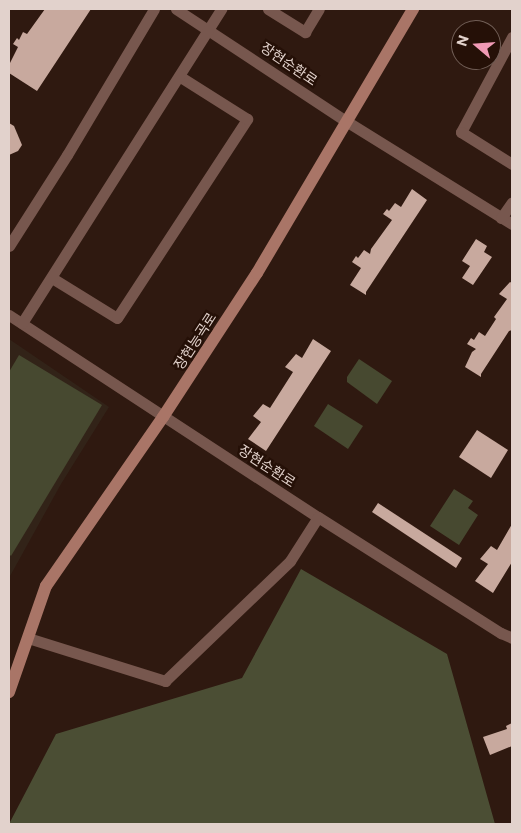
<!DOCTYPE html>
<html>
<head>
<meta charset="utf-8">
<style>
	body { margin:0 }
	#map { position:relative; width:521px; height:833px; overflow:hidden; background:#2f1910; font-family:Commissioner,"Noto Sans KR",sans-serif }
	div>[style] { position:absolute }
	.education>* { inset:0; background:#322318 }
	.green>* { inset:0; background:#474930 }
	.forest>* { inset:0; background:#4b4e34 }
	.building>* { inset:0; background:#c8a99e }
	.minor>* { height:11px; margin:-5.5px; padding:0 5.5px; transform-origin:5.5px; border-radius:5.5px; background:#77574e }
	.secondary>* { height:12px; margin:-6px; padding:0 6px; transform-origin:6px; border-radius:6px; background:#a97567 }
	span { translate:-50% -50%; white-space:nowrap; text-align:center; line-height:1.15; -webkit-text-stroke:5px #251007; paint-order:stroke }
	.street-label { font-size:14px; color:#e2d2cc }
	.frame { position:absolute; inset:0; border:10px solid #e2d2cc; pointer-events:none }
	.north { position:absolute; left:451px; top:20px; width:50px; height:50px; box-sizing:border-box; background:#251007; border:1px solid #715e56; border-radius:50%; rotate:288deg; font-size:14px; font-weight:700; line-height:20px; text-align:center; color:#e2d2cc }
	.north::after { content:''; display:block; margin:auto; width:18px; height:22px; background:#f09ab5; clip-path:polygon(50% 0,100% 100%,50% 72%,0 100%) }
</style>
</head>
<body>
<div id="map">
	<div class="education">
		<i style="clip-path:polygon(9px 339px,109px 407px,61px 484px,9px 578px)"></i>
	</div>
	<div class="green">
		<i style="clip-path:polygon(19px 355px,102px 405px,11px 556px,9px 554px,9px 372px)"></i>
		<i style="clip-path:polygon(359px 359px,392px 381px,377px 404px,347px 382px,347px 377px)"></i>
		<i style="clip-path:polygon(328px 404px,363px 426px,348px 449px,314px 426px)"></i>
		<i style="clip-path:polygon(454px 489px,473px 501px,468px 508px,478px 515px,459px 545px,430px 526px)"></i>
	</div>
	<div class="forest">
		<i style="clip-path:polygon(301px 569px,447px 654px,495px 824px,9px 824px,56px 734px,242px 678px)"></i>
	</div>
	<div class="building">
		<i style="clip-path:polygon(45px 9px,91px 9px,37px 91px,9px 73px,9px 65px,18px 47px,13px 44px,17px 38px,19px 40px,23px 32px,27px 34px)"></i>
		<i style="clip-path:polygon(9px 123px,14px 126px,22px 145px,18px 151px,9px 155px)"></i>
		<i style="clip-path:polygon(412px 189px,427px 200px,366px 292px,366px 295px,350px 285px,361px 268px,352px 262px,356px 256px,358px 258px,364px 250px,370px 254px,371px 249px,392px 220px,383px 214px,387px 209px,389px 211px,395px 203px,401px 207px)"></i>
		<i style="clip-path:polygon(476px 239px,487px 246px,484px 252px,492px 257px,473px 285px,462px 278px,470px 266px,462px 261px)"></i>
		<i style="clip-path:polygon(510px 282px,512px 283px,512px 330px,509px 331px,481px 374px,481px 377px,465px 367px,472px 352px,476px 349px,467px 344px,471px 338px,474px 340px,479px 332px,485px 336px,496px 319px,494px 317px,507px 299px,499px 294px)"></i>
		<i style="clip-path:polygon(313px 339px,331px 351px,266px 451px,248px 439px,261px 422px,253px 416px,263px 404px,270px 408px,293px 372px,285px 367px,296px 354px,302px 358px)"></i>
		<i style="clip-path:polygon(477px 430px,508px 450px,491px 478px,459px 457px)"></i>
		<i style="clip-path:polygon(378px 503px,462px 558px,456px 568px,372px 512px)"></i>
		<i style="clip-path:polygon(512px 524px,512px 562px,493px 593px,475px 581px,488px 564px,480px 559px,491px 546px,497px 550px)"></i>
		<i style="clip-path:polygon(512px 723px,512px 746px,490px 755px,483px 737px,507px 729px,506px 726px)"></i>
	</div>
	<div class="minor">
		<i style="left:176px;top:9px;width:204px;rotate:33.4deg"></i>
		<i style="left:346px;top:121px;width:195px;rotate:31.8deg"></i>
		<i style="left:268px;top:9px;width:44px;rotate:31.9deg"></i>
		<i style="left:305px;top:32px;width:27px;rotate:-59deg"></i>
		<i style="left:512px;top:37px;width:108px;rotate:118.2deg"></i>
		<i style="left:461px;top:132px;width:60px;rotate:32.1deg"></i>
		<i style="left:501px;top:218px;width:19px;rotate:-55deg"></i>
		<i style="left:9px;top:246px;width:108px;rotate:-57.5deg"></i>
		<i style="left:67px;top:155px;width:170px;rotate:-59.2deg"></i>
		<i style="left:52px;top:278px;width:76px;rotate:31.6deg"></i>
		<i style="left:117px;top:318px;width:238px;rotate:-56.8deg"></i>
		<i style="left:247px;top:119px;width:80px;rotate:-147.7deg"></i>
		<i style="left:9px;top:315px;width:369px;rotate:33.2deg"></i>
		<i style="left:318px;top:517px;width:217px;rotate:32.4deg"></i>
		<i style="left:501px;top:633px;width:12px;rotate:24deg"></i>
		<i style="left:22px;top:323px;width:372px;rotate:-57.6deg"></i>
		<i style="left:28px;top:638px;width:144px;rotate:17.4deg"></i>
		<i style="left:165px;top:681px;width:173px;rotate:-43.8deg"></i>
		<i style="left:290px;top:561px;width:52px;rotate:-57.5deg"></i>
	</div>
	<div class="secondary">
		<i style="left:9px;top:692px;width:112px;rotate:-70.8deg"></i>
		<i style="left:46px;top:586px;width:206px;rotate:-55.3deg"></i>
		<i style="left:163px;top:417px;width:172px;rotate:-56.9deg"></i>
		<i style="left:257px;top:273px;width:307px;rotate:-59.4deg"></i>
	</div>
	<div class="street-label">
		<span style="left:289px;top:64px;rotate:34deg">장현순환로</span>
		<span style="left:195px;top:341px;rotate:-57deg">장현능곡로</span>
		<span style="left:267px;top:466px;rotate:33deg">장현순환로</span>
	</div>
	<div class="frame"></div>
	<div class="north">N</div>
</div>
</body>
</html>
